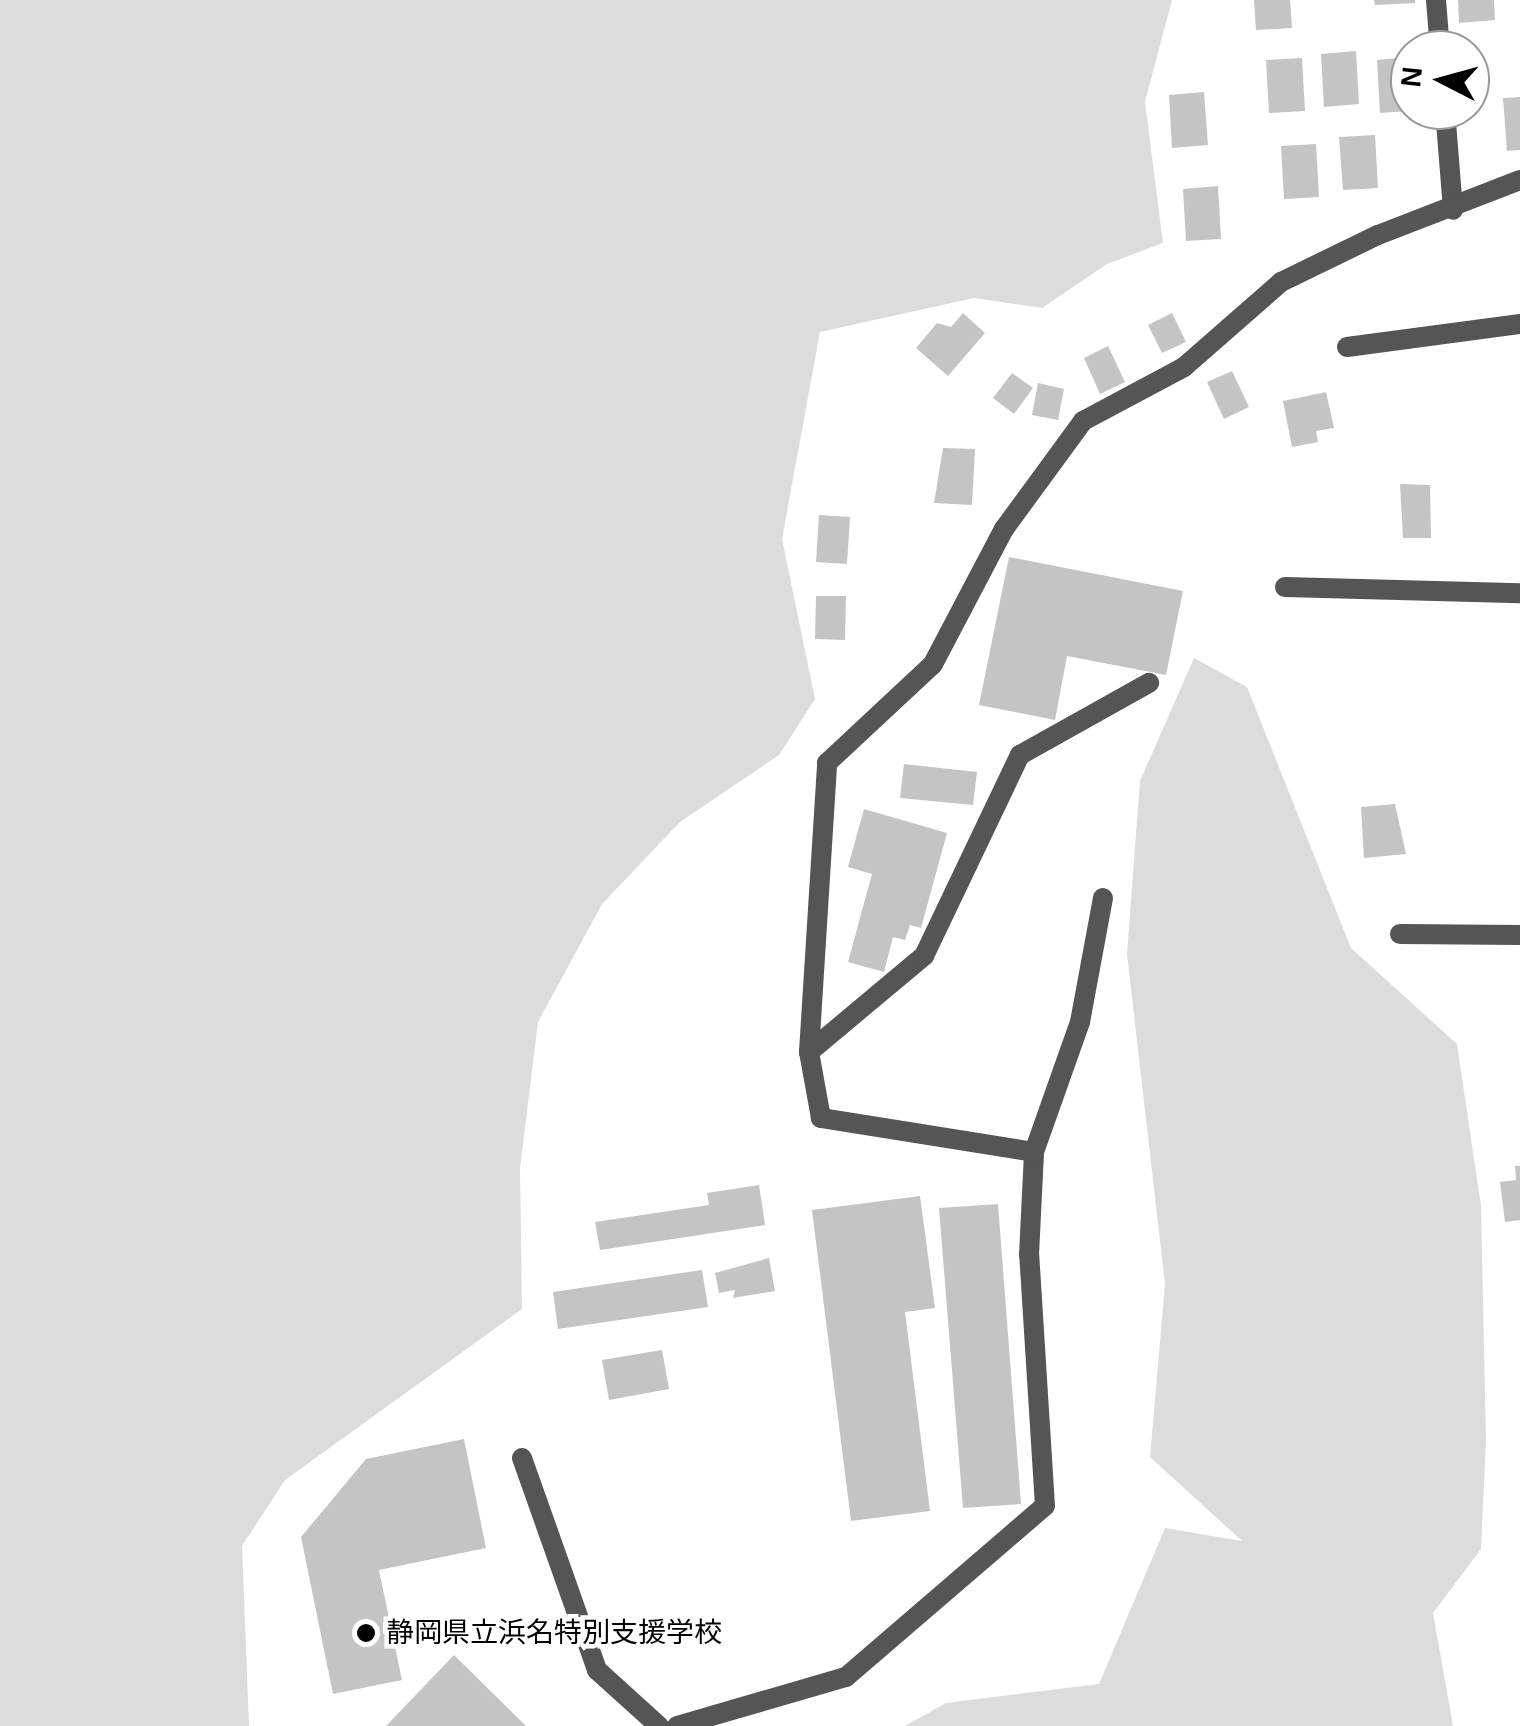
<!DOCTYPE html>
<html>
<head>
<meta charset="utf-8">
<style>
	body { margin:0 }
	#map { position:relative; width:1520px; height:1726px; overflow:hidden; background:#fff; font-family:Helvetica,"Noto Sans JP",sans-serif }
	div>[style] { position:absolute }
	.green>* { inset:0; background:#dcdcdc }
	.building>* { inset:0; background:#c4c4c4 }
	.street>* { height:20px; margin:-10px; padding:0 10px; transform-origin:10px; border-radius:10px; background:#555 }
	.dots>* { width:28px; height:28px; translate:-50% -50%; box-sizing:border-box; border:5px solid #fff; border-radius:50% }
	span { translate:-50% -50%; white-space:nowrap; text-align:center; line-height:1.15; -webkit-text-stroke:9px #fff; paint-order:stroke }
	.poi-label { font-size:28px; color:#000 }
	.left { translate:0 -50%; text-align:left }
	.north { position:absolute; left:1390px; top:30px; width:100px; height:100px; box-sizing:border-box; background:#fff; border:2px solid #999; border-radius:50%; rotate:276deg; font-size:28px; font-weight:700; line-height:40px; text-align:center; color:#000 }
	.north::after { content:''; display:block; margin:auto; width:35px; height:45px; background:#000; clip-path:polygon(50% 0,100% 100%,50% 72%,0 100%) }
</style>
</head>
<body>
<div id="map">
	<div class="green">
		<i style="clip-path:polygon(0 0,1172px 0,1145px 102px,1163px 243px,1107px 264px,1042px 308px,974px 298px,820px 332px,782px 539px,815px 699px,779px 755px,680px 822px,602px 904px,538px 1022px,520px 1168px,522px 1309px,285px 1480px,242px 1546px,249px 1726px,0 1726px)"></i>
		<i style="clip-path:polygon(1194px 658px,1247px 687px,1351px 948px,1457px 1044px,1481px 1206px,1486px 1440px,1481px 1549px,1433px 1613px,1453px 1726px,905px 1726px,946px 1703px,1099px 1684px,1165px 1528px,1242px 1541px,1150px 1457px,1165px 1284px,1127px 954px,1140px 781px)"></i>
	</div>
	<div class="building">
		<i style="clip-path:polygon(1254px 0,1290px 0,1292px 28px,1256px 30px)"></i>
		<i style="clip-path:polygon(1374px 0,1415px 0,1415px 3px,1375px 5px)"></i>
		<i style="clip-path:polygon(1458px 0,1494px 0,1495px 20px,1459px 23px)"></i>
		<i style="clip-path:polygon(1356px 51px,1359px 104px,1324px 107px,1321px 54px)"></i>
		<i style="clip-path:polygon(1410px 57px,1410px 111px,1380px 113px,1377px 60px)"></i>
		<i style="clip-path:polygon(1302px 58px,1305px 111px,1269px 113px,1266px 60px)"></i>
		<i style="clip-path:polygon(1204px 92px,1208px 145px,1172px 148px,1169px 95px)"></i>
		<i style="clip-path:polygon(1520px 97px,1520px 150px,1507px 151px,1503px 98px)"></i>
		<i style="clip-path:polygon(1375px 135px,1378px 188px,1343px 190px,1339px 137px)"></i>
		<i style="clip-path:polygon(1316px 144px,1319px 197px,1284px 199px,1281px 146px)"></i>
		<i style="clip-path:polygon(1218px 186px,1221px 239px,1186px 241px,1183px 189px)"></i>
		<i style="clip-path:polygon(963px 313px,985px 333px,948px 376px,916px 348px,937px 323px,951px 327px)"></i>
		<i style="clip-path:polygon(1172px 313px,1186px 342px,1162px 353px,1148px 325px)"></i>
		<i style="clip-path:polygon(1108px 346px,1125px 382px,1100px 394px,1084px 358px)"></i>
		<i style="clip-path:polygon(1232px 371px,1249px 407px,1224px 419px,1207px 382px)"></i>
		<i style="clip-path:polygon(1012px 373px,1033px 388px,1014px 414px,993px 398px)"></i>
		<i style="clip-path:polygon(1038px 383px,1064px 389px,1058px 420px,1032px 415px)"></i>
		<i style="clip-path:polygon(1326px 392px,1334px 428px,1316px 431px,1318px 442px,1292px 447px,1283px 401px)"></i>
		<i style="clip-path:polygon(943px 448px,975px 449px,972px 505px,934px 503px)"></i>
		<i style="clip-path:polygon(1400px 484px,1430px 485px,1431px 538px,1403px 538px)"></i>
		<i style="clip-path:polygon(819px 515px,850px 517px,847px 564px,816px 562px)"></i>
		<i style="clip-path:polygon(1009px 557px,1183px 591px,1166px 675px,1067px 656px,1055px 720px,979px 705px)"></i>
		<i style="clip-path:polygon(816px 596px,846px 596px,845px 640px,815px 639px)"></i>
		<i style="clip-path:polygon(904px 764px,977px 772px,973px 805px,900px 798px)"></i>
		<i style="clip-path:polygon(1395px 804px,1406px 854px,1364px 858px,1361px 807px)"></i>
		<i style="clip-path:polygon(864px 809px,947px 833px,921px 928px,910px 925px,905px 940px,893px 937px,884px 972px,848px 962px,872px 874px,848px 867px)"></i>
		<i style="clip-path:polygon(1515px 1166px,1520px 1166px,1520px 1220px,1505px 1222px,1500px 1182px,1516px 1180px)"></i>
		<i style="clip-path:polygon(759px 1185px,765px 1225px,600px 1250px,595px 1222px,709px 1205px,707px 1193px)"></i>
		<i style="clip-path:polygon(920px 1196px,935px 1308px,905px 1312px,930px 1511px,851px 1521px,812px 1210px)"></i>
		<i style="clip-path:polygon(998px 1204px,1021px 1504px,963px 1508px,939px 1208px)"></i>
		<i style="clip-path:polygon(769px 1258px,775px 1291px,733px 1298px,735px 1290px,719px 1293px,715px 1273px)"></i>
		<i style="clip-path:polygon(702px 1270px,708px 1307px,558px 1329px,553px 1292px)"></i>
		<i style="clip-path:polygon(662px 1350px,669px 1389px,609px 1400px,602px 1360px)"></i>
		<i style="clip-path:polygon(464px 1439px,486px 1548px,379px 1570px,402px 1680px,333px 1694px,301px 1537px,366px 1459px)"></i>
		<i style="clip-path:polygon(454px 1655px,526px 1726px,386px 1726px)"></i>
	</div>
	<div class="street">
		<i style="left:1436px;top:0;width:50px;rotate:85.4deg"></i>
		<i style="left:1445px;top:110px;width:100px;rotate:85.4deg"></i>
		<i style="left:1347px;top:347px;width:175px;rotate:-7.6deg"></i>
		<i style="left:1285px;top:587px;width:235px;rotate:1.5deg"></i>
		<i style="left:1400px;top:934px;width:120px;rotate:0.5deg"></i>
		<i style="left:809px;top:1052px;width:150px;rotate:-39.9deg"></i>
		<i style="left:924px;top:956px;width:223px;rotate:-64.5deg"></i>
		<i style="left:1020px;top:755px;width:148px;rotate:-29.2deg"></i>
		<i style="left:1034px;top:1152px;width:138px;rotate:-70.5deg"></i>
		<i style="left:1080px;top:1022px;width:126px;rotate:-79.5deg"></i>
		<i style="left:522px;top:1458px;width:225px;rotate:70.5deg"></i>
		<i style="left:597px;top:1670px;width:84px;rotate:42.1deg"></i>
		<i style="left:677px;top:1726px;width:176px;rotate:-16.2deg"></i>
		<i style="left:846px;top:1677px;width:262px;rotate:-40.7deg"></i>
		<i style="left:1045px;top:1506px;width:252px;rotate:-93.6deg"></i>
		<i style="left:1029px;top:1255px;width:103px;rotate:-87.2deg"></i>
		<i style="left:1034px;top:1152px;width:216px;rotate:-170.9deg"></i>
		<i style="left:821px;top:1118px;width:67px;rotate:-100.3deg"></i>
		<i style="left:809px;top:1052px;width:290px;rotate:-86.4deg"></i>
		<i style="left:827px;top:763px;width:145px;rotate:-43deg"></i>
		<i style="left:933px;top:664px;width:153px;rotate:-62.3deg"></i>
		<i style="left:1004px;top:529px;width:134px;rotate:-53.8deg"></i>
		<i style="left:1083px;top:421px;width:115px;rotate:-28.1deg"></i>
		<i style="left:1184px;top:367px;width:129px;rotate:-41.2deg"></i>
		<i style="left:1281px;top:282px;width:108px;rotate:-25.9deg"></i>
		<i style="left:1378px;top:235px;width:152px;rotate:-21.2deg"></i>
	</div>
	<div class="dots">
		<i style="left:366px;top:1633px;background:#000"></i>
	</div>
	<div class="poi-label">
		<span class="left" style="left:386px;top:1633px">静岡県立浜名特別支援学校</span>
	</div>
	<div class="north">N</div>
</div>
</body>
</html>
